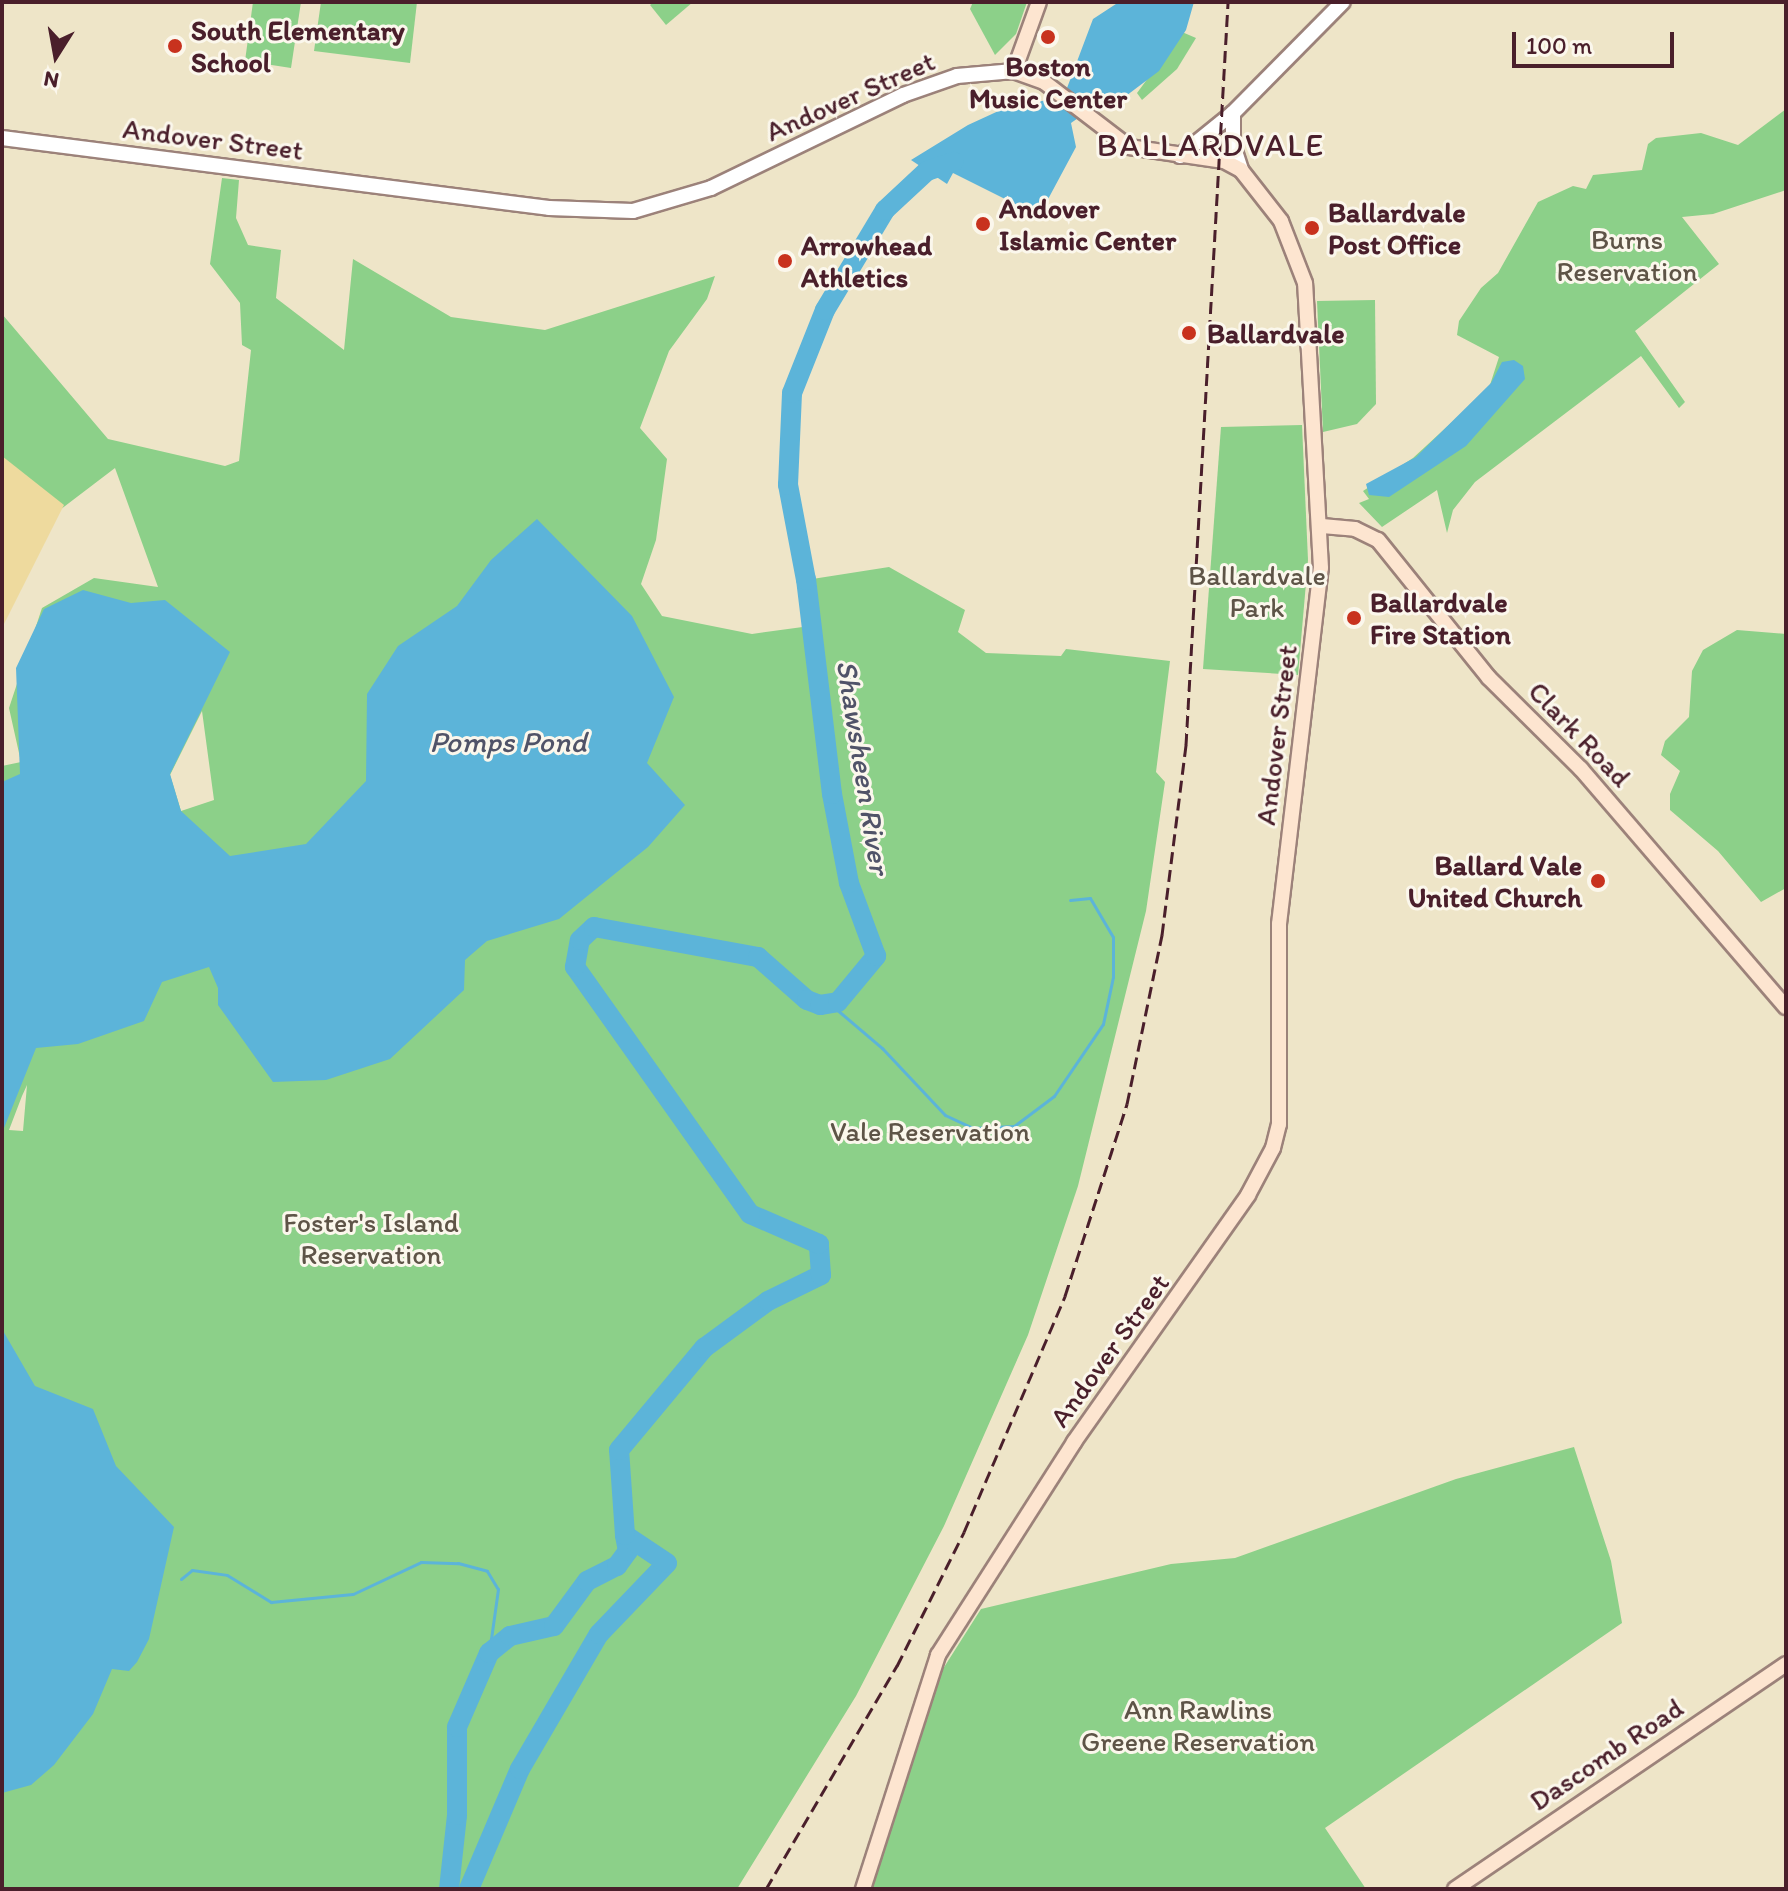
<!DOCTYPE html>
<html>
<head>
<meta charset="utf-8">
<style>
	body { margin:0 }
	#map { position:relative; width:1788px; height:1891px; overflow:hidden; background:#eee5c8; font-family:Itim,sans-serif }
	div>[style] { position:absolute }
	.green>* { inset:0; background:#8cd089 }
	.sand>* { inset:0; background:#eeda9e }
	.water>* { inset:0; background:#5cb4d9 }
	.stream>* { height:3px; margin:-1.5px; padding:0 1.5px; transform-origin:1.5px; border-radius:1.5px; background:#5cb4d9 }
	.river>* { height:20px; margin:-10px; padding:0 10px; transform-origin:10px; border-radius:10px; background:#5cb4d9 }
	.roads { filter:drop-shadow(2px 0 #9c827a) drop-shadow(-2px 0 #9c827a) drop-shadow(0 2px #9c827a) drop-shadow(0 -2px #9c827a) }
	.tertiary>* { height:14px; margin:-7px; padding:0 7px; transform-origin:7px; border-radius:7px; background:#fff }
	.secondary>* { height:14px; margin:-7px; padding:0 7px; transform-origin:7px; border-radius:7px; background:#fde5d0 }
	.rail>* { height:3px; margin-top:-1.5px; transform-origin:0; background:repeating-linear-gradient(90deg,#4a1f2b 0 12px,transparent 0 18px) }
	.dots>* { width:22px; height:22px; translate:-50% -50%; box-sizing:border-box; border:4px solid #fbf7ec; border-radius:50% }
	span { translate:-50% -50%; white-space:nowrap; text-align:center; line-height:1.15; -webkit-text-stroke:6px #fbf7ec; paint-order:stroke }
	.poi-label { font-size:28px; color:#4a1f2b; font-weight:700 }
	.left { translate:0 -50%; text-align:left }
	.right { translate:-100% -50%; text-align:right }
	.street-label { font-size:28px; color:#4a1f2b }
	.park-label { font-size:28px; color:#5e5447 }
	.water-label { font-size:30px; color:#505368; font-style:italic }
	.quarter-label { font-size:32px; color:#4a1f2b; letter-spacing:2px }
	.frame { position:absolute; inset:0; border:4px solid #4a1f2b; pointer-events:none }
	.north { position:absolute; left:16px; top:16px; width:80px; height:80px; -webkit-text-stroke:6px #fbf7ec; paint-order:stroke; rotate:191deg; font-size:22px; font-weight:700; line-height:32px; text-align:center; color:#4a1f2b }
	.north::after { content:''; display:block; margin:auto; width:28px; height:36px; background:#4a1f2b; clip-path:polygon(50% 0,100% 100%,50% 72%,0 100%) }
	.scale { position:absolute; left:1512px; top:32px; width:162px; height:36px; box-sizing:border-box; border:4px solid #4a1f2b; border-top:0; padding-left:10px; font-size:24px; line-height:28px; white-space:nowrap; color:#4a1f2b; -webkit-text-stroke:6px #fbf7ec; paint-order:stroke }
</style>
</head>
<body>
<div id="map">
	<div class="green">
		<i style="clip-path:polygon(253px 2px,301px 2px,291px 68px,245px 61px)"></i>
		<i style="clip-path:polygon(321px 2px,417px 2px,410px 63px,314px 51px)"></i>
		<i style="clip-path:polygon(654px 2px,693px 2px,666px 25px,650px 5px)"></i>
		<i style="clip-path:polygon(973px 2px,1027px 2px,1016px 34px,995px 55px,970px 9px)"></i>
		<i style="clip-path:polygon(1182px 32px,1196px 38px,1177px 69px,1142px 100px,1137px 93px)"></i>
		<i style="clip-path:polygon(1786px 109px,1786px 190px,1713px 214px,1682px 217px,1719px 264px,1635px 331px,1685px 402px,1679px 408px,1641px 356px,1475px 482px,1453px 510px,1447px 533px,1437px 490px,1382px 527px,1359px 503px,1369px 499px,1363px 491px,1413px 458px,1489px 388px,1499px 357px,1457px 335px,1459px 321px,1481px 288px,1498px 273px,1538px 202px,1573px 186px,1586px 189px,1593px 175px,1642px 170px,1648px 144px,1656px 138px,1701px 133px,1738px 145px)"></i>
		<i style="clip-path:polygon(evenodd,222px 178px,239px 180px,236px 218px,248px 245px,281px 250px,276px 298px,344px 350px,353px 259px,451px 317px,545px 330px,715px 276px,707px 299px,669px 351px,640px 428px,667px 459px,656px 540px,641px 584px,662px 616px,752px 634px,810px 626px,806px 580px,889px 567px,965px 610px,958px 632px,986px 653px,1061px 656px,1066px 649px,1170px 661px,1156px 772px,1165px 782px,1146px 911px,1078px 1186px,1028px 1335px,944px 1526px,856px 1696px,737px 1889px,2px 1889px,2px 766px,21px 762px,9px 708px,42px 608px,94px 578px,158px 587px,115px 468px,2px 554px,2px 314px,108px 439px,225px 466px,239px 461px,251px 350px,242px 345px,240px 303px,210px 264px,222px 178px,202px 711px,214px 800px,181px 811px,170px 775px,202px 711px,222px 178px,27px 1085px,23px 1131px,9px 1130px,22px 1096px,27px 1085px)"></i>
		<i style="clip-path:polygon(1375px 300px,1376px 404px,1357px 424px,1323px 432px,1317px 301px)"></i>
		<i style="clip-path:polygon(1302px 425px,1308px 560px,1298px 675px,1203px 669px,1221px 427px)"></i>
		<i style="clip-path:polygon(1737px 630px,1786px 634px,1786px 888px,1761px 902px,1718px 851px,1670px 810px,1670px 794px,1680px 771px,1661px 755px,1665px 741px,1689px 717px,1692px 671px,1703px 650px)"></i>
		<i style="clip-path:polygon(1574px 1447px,1611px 1561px,1622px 1623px,1325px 1828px,1366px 1889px,872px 1889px,941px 1672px,981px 1609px,1171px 1564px,1235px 1558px,1456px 1479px)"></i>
	</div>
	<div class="sand">
		<i style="clip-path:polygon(2px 456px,64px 505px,2px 628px)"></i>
	</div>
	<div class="water">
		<i style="clip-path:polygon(1119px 2px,1194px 2px,1186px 30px,1159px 71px,1110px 108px,1091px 109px,1071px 123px,1076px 147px,1039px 216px,953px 173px,947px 184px,911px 160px,968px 125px,1005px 108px,1047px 100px,1067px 88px,1093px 19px)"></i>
		<i style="clip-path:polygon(1514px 360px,1523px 366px,1525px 379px,1466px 446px,1389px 497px,1369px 495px,1366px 484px,1416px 457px,1491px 383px,1502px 362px)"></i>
		<i style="clip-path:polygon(537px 519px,632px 616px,674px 697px,647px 763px,685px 805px,648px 847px,559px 919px,487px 941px,465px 960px,464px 990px,390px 1059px,326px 1080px,273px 1082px,218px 1005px,218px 988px,209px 967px,162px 982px,144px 1021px,78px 1044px,36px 1048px,2px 1133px,2px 782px,20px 774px,16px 668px,44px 609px,83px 590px,131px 603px,165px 600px,230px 652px,170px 774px,181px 811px,230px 856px,306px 844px,366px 781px,367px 694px,398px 646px,457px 606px,491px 560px)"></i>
		<i style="clip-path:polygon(2px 1329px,35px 1386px,93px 1409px,116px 1466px,174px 1527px,149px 1639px,137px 1662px,129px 1671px,112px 1669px,93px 1714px,54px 1765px,31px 1785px,2px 1793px)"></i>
	</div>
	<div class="stream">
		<i style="left:829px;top:1003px;width:70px;rotate:40.3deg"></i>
		<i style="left:882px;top:1048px;width:92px;rotate:46.8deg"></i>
		<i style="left:945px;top:1115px;width:31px;rotate:25deg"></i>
		<i style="left:973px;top:1128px;width:41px;rotate:-2.8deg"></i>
		<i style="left:1014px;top:1126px;width:50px;rotate:-36.9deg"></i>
		<i style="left:1054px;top:1096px;width:87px;rotate:-55.8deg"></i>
		<i style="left:1103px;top:1024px;width:48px;rotate:-78deg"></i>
		<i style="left:1113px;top:977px;width:40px;rotate:-90deg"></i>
		<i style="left:1113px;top:937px;width:45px;rotate:-120.5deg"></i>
		<i style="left:1090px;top:898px;width:20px;rotate:174deg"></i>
		<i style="left:181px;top:1579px;width:14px;rotate:-39deg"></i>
		<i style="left:192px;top:1570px;width:35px;rotate:8deg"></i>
		<i style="left:227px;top:1575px;width:52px;rotate:31.5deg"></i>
		<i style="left:271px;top:1602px;width:82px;rotate:-5.6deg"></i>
		<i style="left:353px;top:1594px;width:75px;rotate:-25.2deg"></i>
		<i style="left:421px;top:1562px;width:37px;rotate:2deg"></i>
		<i style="left:458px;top:1563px;width:30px;rotate:15deg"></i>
		<i style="left:487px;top:1571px;width:21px;rotate:59deg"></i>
		<i style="left:498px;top:1589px;width:65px;rotate:98deg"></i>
	</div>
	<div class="river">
		<i style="left:449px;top:1889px;width:74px;rotate:-83.8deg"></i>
		<i style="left:457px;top:1815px;width:88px;rotate:-90deg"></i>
		<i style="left:457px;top:1727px;width:81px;rotate:-66.6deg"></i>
		<i style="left:489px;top:1653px;width:27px;rotate:-39deg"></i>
		<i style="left:510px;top:1636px;width:45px;rotate:-12.8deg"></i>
		<i style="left:554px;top:1626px;width:56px;rotate:-53.7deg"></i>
		<i style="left:587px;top:1581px;width:34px;rotate:-27deg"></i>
		<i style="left:617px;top:1566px;width:19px;rotate:-54deg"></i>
		<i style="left:628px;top:1551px;width:16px;rotate:-101deg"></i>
		<i style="left:469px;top:1889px;width:130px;rotate:-67deg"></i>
		<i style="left:520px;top:1769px;width:156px;rotate:-59.7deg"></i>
		<i style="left:599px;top:1634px;width:98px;rotate:-46.2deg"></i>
		<i style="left:667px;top:1563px;width:50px;rotate:-146.3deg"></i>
		<i style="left:625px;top:1535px;width:85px;rotate:-94deg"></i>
		<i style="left:619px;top:1450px;width:133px;rotate:-50.2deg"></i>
		<i style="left:704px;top:1348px;width:79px;rotate:-36.3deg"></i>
		<i style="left:768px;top:1301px;width:59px;rotate:-26.1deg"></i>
		<i style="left:821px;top:1275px;width:31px;rotate:-94deg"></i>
		<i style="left:819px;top:1244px;width:75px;rotate:-156.5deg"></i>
		<i style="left:750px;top:1214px;width:303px;rotate:-125.3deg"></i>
		<i style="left:575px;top:967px;width:27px;rotate:-80deg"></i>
		<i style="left:580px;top:940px;width:19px;rotate:-43deg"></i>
		<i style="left:594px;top:927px;width:167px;rotate:10.4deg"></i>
		<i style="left:758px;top:957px;width:65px;rotate:41.3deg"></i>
		<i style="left:807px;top:1000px;width:14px;rotate:21deg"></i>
		<i style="left:820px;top:1005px;width:18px;rotate:-9deg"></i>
		<i style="left:838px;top:1002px;width:60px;rotate:-50.4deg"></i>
		<i style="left:876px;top:956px;width:78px;rotate:-110.3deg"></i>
		<i style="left:849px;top:883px;width:91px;rotate:-100.8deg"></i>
		<i style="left:832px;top:794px;width:216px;rotate:-96.9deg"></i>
		<i style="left:806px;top:580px;width:97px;rotate:-100.7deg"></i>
		<i style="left:788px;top:485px;width:92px;rotate:-87.5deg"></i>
		<i style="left:792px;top:393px;width:89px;rotate:-68.3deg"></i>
		<i style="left:825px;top:310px;width:117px;rotate:-59deg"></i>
		<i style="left:885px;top:210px;width:57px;rotate:-42.9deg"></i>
		<i style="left:927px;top:171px;width:28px;rotate:-19deg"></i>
	</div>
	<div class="roads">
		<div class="tertiary">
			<i style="left:1233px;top:113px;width:32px;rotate:90deg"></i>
			<i style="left:1233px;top:145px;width:26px;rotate:72deg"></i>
			<i style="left:2px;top:138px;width:551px;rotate:7.29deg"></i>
			<i style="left:549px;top:208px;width:84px;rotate:2deg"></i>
			<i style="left:633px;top:211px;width:81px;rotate:-16.4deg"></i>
			<i style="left:711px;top:188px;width:213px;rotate:-25.8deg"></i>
			<i style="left:903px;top:95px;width:57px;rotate:-19.4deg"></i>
			<i style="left:957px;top:76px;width:57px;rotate:-5deg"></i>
			<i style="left:1180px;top:156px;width:68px;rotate:-39.1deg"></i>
			<i style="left:1233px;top:113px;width:156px;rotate:-45.3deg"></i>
		</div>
		<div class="secondary">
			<i style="left:1322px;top:526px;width:33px;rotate:5deg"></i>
			<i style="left:1355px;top:529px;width:25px;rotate:26deg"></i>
			<i style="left:1378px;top:540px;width:177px;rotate:51.2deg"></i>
			<i style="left:1489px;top:678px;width:129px;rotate:44.7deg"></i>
			<i style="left:1581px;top:769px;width:314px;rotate:49.3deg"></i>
			<i style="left:863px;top:1889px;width:246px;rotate:-72.2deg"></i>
			<i style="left:938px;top:1655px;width:253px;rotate:-57.4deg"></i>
			<i style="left:1074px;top:1442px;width:302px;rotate:-54.8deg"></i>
			<i style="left:1248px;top:1195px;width:53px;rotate:-62deg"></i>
			<i style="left:1273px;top:1148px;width:25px;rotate:-76deg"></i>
			<i style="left:1279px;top:1124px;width:200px;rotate:-90deg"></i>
			<i style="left:1279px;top:924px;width:358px;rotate:-83.3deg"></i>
			<i style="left:1321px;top:568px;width:285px;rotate:-93.2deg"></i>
			<i style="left:1305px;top:283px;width:66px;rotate:-111.2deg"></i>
			<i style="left:1281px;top:221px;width:65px;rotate:-128.1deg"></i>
			<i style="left:1241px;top:170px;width:19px;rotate:-152deg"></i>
			<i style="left:1224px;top:161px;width:96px;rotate:-171.6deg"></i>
			<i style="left:1129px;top:147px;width:107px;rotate:-142.6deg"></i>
			<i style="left:1044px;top:82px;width:32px;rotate:-160deg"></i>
			<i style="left:1014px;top:71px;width:73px;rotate:-70.1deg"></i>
			<i style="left:1455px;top:1889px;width:400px;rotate:-34.2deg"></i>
		</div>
	</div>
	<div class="rail">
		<i style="left:766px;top:1889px;width:259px;rotate:-59.6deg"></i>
		<i style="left:897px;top:1666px;width:150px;rotate:-63.4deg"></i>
		<i style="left:964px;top:1532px;width:257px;rotate:-66.8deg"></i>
		<i style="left:1065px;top:1296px;width:202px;rotate:-72.1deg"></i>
		<i style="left:1127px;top:1104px;width:173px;rotate:-78.3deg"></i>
		<i style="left:1162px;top:935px;width:192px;rotate:-82.8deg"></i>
		<i style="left:1186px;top:745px;width:744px;rotate:-86.76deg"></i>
	</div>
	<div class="dots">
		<i style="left:1048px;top:37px;background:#c8321e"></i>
		<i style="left:175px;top:46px;background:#c8321e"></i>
		<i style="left:983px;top:224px;background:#c8321e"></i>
		<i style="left:1312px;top:228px;background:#c8321e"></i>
		<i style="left:785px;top:261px;background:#c8321e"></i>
		<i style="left:1189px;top:333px;background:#c8321e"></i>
		<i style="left:1354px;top:618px;background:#c8321e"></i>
		<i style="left:1598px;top:881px;background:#c8321e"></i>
	</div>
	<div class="poi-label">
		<span class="left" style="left:191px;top:46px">South Elementary<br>School</span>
		<span style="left:1048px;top:82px">Boston<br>Music Center</span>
		<span class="left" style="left:999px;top:224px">Andover<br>Islamic Center</span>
		<span class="left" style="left:1328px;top:228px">Ballardvale<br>Post Office</span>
		<span class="left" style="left:801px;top:261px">Arrowhead<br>Athletics</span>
		<span class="left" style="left:1207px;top:333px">Ballardvale</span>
		<span class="left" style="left:1370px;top:618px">Ballardvale<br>Fire Station</span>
		<span class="right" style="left:1582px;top:881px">Ballard Vale<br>United Church</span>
	</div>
	<div class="street-label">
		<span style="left:850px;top:96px;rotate:-24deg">Andover Street</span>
		<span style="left:213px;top:139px;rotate:7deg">Andover Street</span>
		<span style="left:1580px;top:734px;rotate:46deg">Clark Road</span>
		<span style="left:1276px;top:735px;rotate:-83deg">Andover Street</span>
		<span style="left:1109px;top:1350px;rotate:-54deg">Andover Street</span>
		<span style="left:1606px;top:1754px;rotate:-34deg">Dascomb Road</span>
	</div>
	<div class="park-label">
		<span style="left:1627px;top:255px">Burns<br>Reservation</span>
		<span style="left:1257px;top:591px">Ballardvale<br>Park</span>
		<span style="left:930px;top:1131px">Vale Reservation</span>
		<span style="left:371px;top:1238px">Foster's Island<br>Reservation</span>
		<span style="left:1198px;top:1725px">Ann Rawlins<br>Greene Reservation</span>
	</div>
	<div class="water-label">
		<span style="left:508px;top:742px">Pomps Pond</span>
		<span style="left:863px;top:767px;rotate:81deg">Shawsheen River</span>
	</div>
	<div class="quarter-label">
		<span style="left:1211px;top:145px">BALLARDVALE</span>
	</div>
	<div class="frame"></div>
	<div class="north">N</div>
	<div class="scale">100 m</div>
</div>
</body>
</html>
